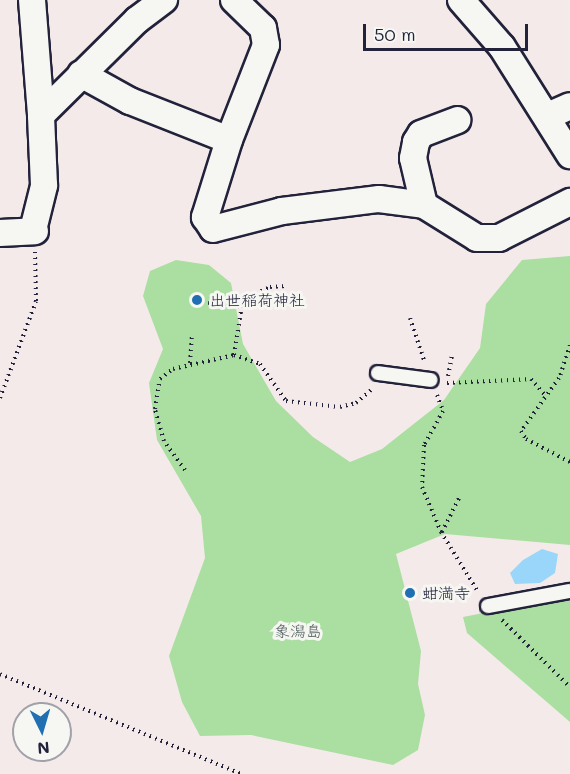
<!DOCTYPE html>
<html>
<head>
<meta charset="utf-8">
<style>
	body { margin:0 }
	#map { position:relative; width:570px; height:774px; overflow:hidden; background:#f5eaea; font-family:Mali,"Klee One",sans-serif }
	div>[style] { position:absolute }
	.green>* { inset:0; background:#aadfa1 }
	.water>* { inset:0; background:#99d6fa }
	.path>* { height:4px; margin-top:-2px; transform-origin:0; background:repeating-linear-gradient(90deg,#22223b 0 1.5px,transparent 0 6px) }
	.roads { filter:drop-shadow(2px 0 #22223b) drop-shadow(-2px 0 #22223b) drop-shadow(0 2px #22223b) drop-shadow(0 -2px #22223b) }
	.service>* { height:14px; margin:-7px; padding:0 7px; transform-origin:7px; border-radius:7px; background:#f6f6f2 }
	.minor>* { height:26px; margin:-13px; padding:0 13px; transform-origin:13px; border-radius:13px; background:#f6f6f2 }
	.dots>* { width:16px; height:16px; translate:-50% -50%; box-sizing:border-box; border:3px solid #f6f6f2; border-radius:50% }
	span { translate:-50% -50%; white-space:nowrap; text-align:center; line-height:1.15; -webkit-text-stroke:6px #f6f6f2; paint-order:stroke }
	.poi-label { font-size:16px; color:#22223b }
	.left { translate:0 -50%; text-align:left }
	.park-label { font-size:16px; color:#4b5b5a }
	.north { position:absolute; left:12px; top:702px; width:60px; height:60px; box-sizing:border-box; background:#f6f6f2; border:2px solid #a1a1a9; border-radius:50%; rotate:175deg; font-size:16px; font-weight:700; line-height:24px; text-align:center; color:#22223b }
	.north::after { content:''; display:block; margin:auto; width:21px; height:27px; background:#1f6fb2; clip-path:polygon(50% 0,100% 100%,50% 72%,0 100%) }
	.scale { position:absolute; left:363px; top:24px; width:165px; height:27px; box-sizing:border-box; border:3px solid #22223b; border-top:0; padding-left:8px; font-size:18px; line-height:21px; white-space:nowrap; color:#22223b; -webkit-text-stroke:4px #f6f6f2; paint-order:stroke }
</style>
</head>
<body>
<div id="map">
	<div class="green">
		<i style="clip-path:polygon(570px 256px,570px 545px,445px 534px,396px 554px,421px 651px,418px 684px,425px 715px,418px 750px,393px 765px,251px 735px,200px 736px,182px 702px,169px 656px,205px 558px,201px 516px,157px 440px,149px 383px,163px 349px,143px 296px,150px 271px,176px 260px,209px 265px,231px 283px,243px 344px,276px 401px,313px 437px,350px 462px,382px 449px,444px 400px,480px 348px,486px 304px,522px 260px)"></i>
		<i style="clip-path:polygon(570px 596px,570px 722px,467px 633px,463px 617px)"></i>
	</div>
	<div class="water">
		<i style="clip-path:polygon(542px 549px,558px 554px,555px 573px,540px 583px,515px 584px,510px 573px,523px 560px)"></i>
	</div>
	<div class="path">
		<i style="left:208px;top:303px;width:34px;rotate:7deg"></i>
		<i style="left:410px;top:318px;width:47px;rotate:71.6deg"></i>
		<i style="left:570px;top:345px;width:35px;rotate:108deg"></i>
		<i style="left:559px;top:378px;width:65px;rotate:125.6deg"></i>
		<i style="left:521px;top:431px;width:9px;rotate:58deg"></i>
		<i style="left:526px;top:439px;width:50px;rotate:27.6deg"></i>
		<i style="left:234px;top:355px;width:51px;rotate:-80.9deg"></i>
		<i style="left:242px;top:305px;width:12px;rotate:-48deg"></i>
		<i style="left:250px;top:296px;width:22px;rotate:-24deg"></i>
		<i style="left:270px;top:287px;width:16px;rotate:-4deg"></i>
		<i style="left:190px;top:363px;width:26px;rotate:-86deg"></i>
		<i style="left:448px;top:376px;width:20px;rotate:-79deg"></i>
		<i style="left:447px;top:383px;width:84px;rotate:-2.7deg"></i>
		<i style="left:531px;top:379px;width:23px;rotate:49deg"></i>
		<i style="left:437px;top:395px;width:17px;rotate:69deg"></i>
		<i style="left:443px;top:411px;width:39px;rotate:119deg"></i>
		<i style="left:424px;top:445px;width:42px;rotate:92.7deg"></i>
		<i style="left:422px;top:487px;width:49px;rotate:67.1deg"></i>
		<i style="left:441px;top:532px;width:70px;rotate:58.3deg"></i>
		<i style="left:0;top:398px;width:103px;rotate:-69.6deg"></i>
		<i style="left:36px;top:301px;width:49px;rotate:-91.2deg"></i>
		<i style="left:185px;top:470px;width:36px;rotate:-126deg"></i>
		<i style="left:164px;top:441px;width:33px;rotate:-106deg"></i>
		<i style="left:155px;top:409px;width:30px;rotate:-81deg"></i>
		<i style="left:160px;top:379px;width:16px;rotate:-38deg"></i>
		<i style="left:173px;top:369px;width:63px;rotate:-12.9deg"></i>
		<i style="left:234px;top:355px;width:28px;rotate:19deg"></i>
		<i style="left:260px;top:364px;width:45px;rotate:54.9deg"></i>
		<i style="left:286px;top:401px;width:54px;rotate:6.3deg"></i>
		<i style="left:340px;top:407px;width:16px;rotate:-14deg"></i>
		<i style="left:356px;top:403px;width:23px;rotate:-41deg"></i>
		<i style="left:442px;top:532px;width:40px;rotate:-63.4deg"></i>
		<i style="left:502px;top:620px;width:95px;rotate:44.6deg"></i>
		<i style="left:0;top:674px;width:261px;rotate:22.5deg"></i>
	</div>
	<div class="roads">
		<div class="service">
			<i style="left:378px;top:373px;width:53px;rotate:7.5deg"></i>
			<i style="left:488px;top:606px;width:83px;rotate:-10.4deg"></i>
		</div>
		<div class="minor">
			<i style="left:32px;top:0;width:115px;rotate:85.5deg"></i>
			<i style="left:234px;top:0;width:40px;rotate:44deg"></i>
			<i style="left:263px;top:28px;width:17px;rotate:80deg"></i>
			<i style="left:266px;top:45px;width:102px;rotate:111.3deg"></i>
			<i style="left:229px;top:140px;width:81px;rotate:107.3deg"></i>
			<i style="left:205px;top:217px;width:14px;rotate:56deg"></i>
			<i style="left:213px;top:229px;width:71px;rotate:-14.6deg"></i>
			<i style="left:282px;top:211px;width:98px;rotate:-7.1deg"></i>
			<i style="left:379px;top:199px;width:45px;rotate:7.6deg"></i>
			<i style="left:424px;top:205px;width:62px;rotate:31.9deg"></i>
			<i style="left:477px;top:238px;width:22px"></i>
			<i style="left:499px;top:238px;width:80px;rotate:-26.9deg"></i>
			<i style="left:461px;top:0;width:62px;rotate:48.9deg"></i>
			<i style="left:502px;top:47px;width:128px;rotate:57.8deg"></i>
			<i style="left:81px;top:74px;width:56px;rotate:28.9deg"></i>
			<i style="left:130px;top:101px;width:106px;rotate:21.5deg"></i>
			<i style="left:548px;top:116px;width:24px;rotate:-24deg"></i>
			<i style="left:424px;top:205px;width:48px;rotate:-103.2deg"></i>
			<i style="left:413px;top:158px;width:16px;rotate:-79deg"></i>
			<i style="left:416px;top:142px;width:9px;rotate:-58deg"></i>
			<i style="left:421px;top:134px;width:39px;rotate:-21deg"></i>
			<i style="left:35px;top:222px;width:38px;rotate:-76deg"></i>
			<i style="left:44px;top:185px;width:70px;rotate:-92.5deg"></i>
			<i style="left:41px;top:115px;width:135px;rotate:-44.7deg"></i>
			<i style="left:137px;top:20px;width:34px;rotate:-37deg"></i>
			<i style="left:0;top:233px;width:35px;rotate:-3deg"></i>
		</div>
	</div>
	<div class="dots">
		<i style="left:197px;top:300px;background:#1f6fb2"></i>
		<i style="left:410px;top:593px;background:#1f6fb2"></i>
	</div>
	<div class="poi-label">
		<span class="left" style="left:209px;top:300px">出世稲荷神社</span>
		<span class="left" style="left:422px;top:593px">蚶満寺</span>
	</div>
	<div class="park-label">
		<span style="left:298px;top:631px">象潟島</span>
	</div>
	<div class="north">N</div>
	<div class="scale">50 m</div>
</div>
</body>
</html>
